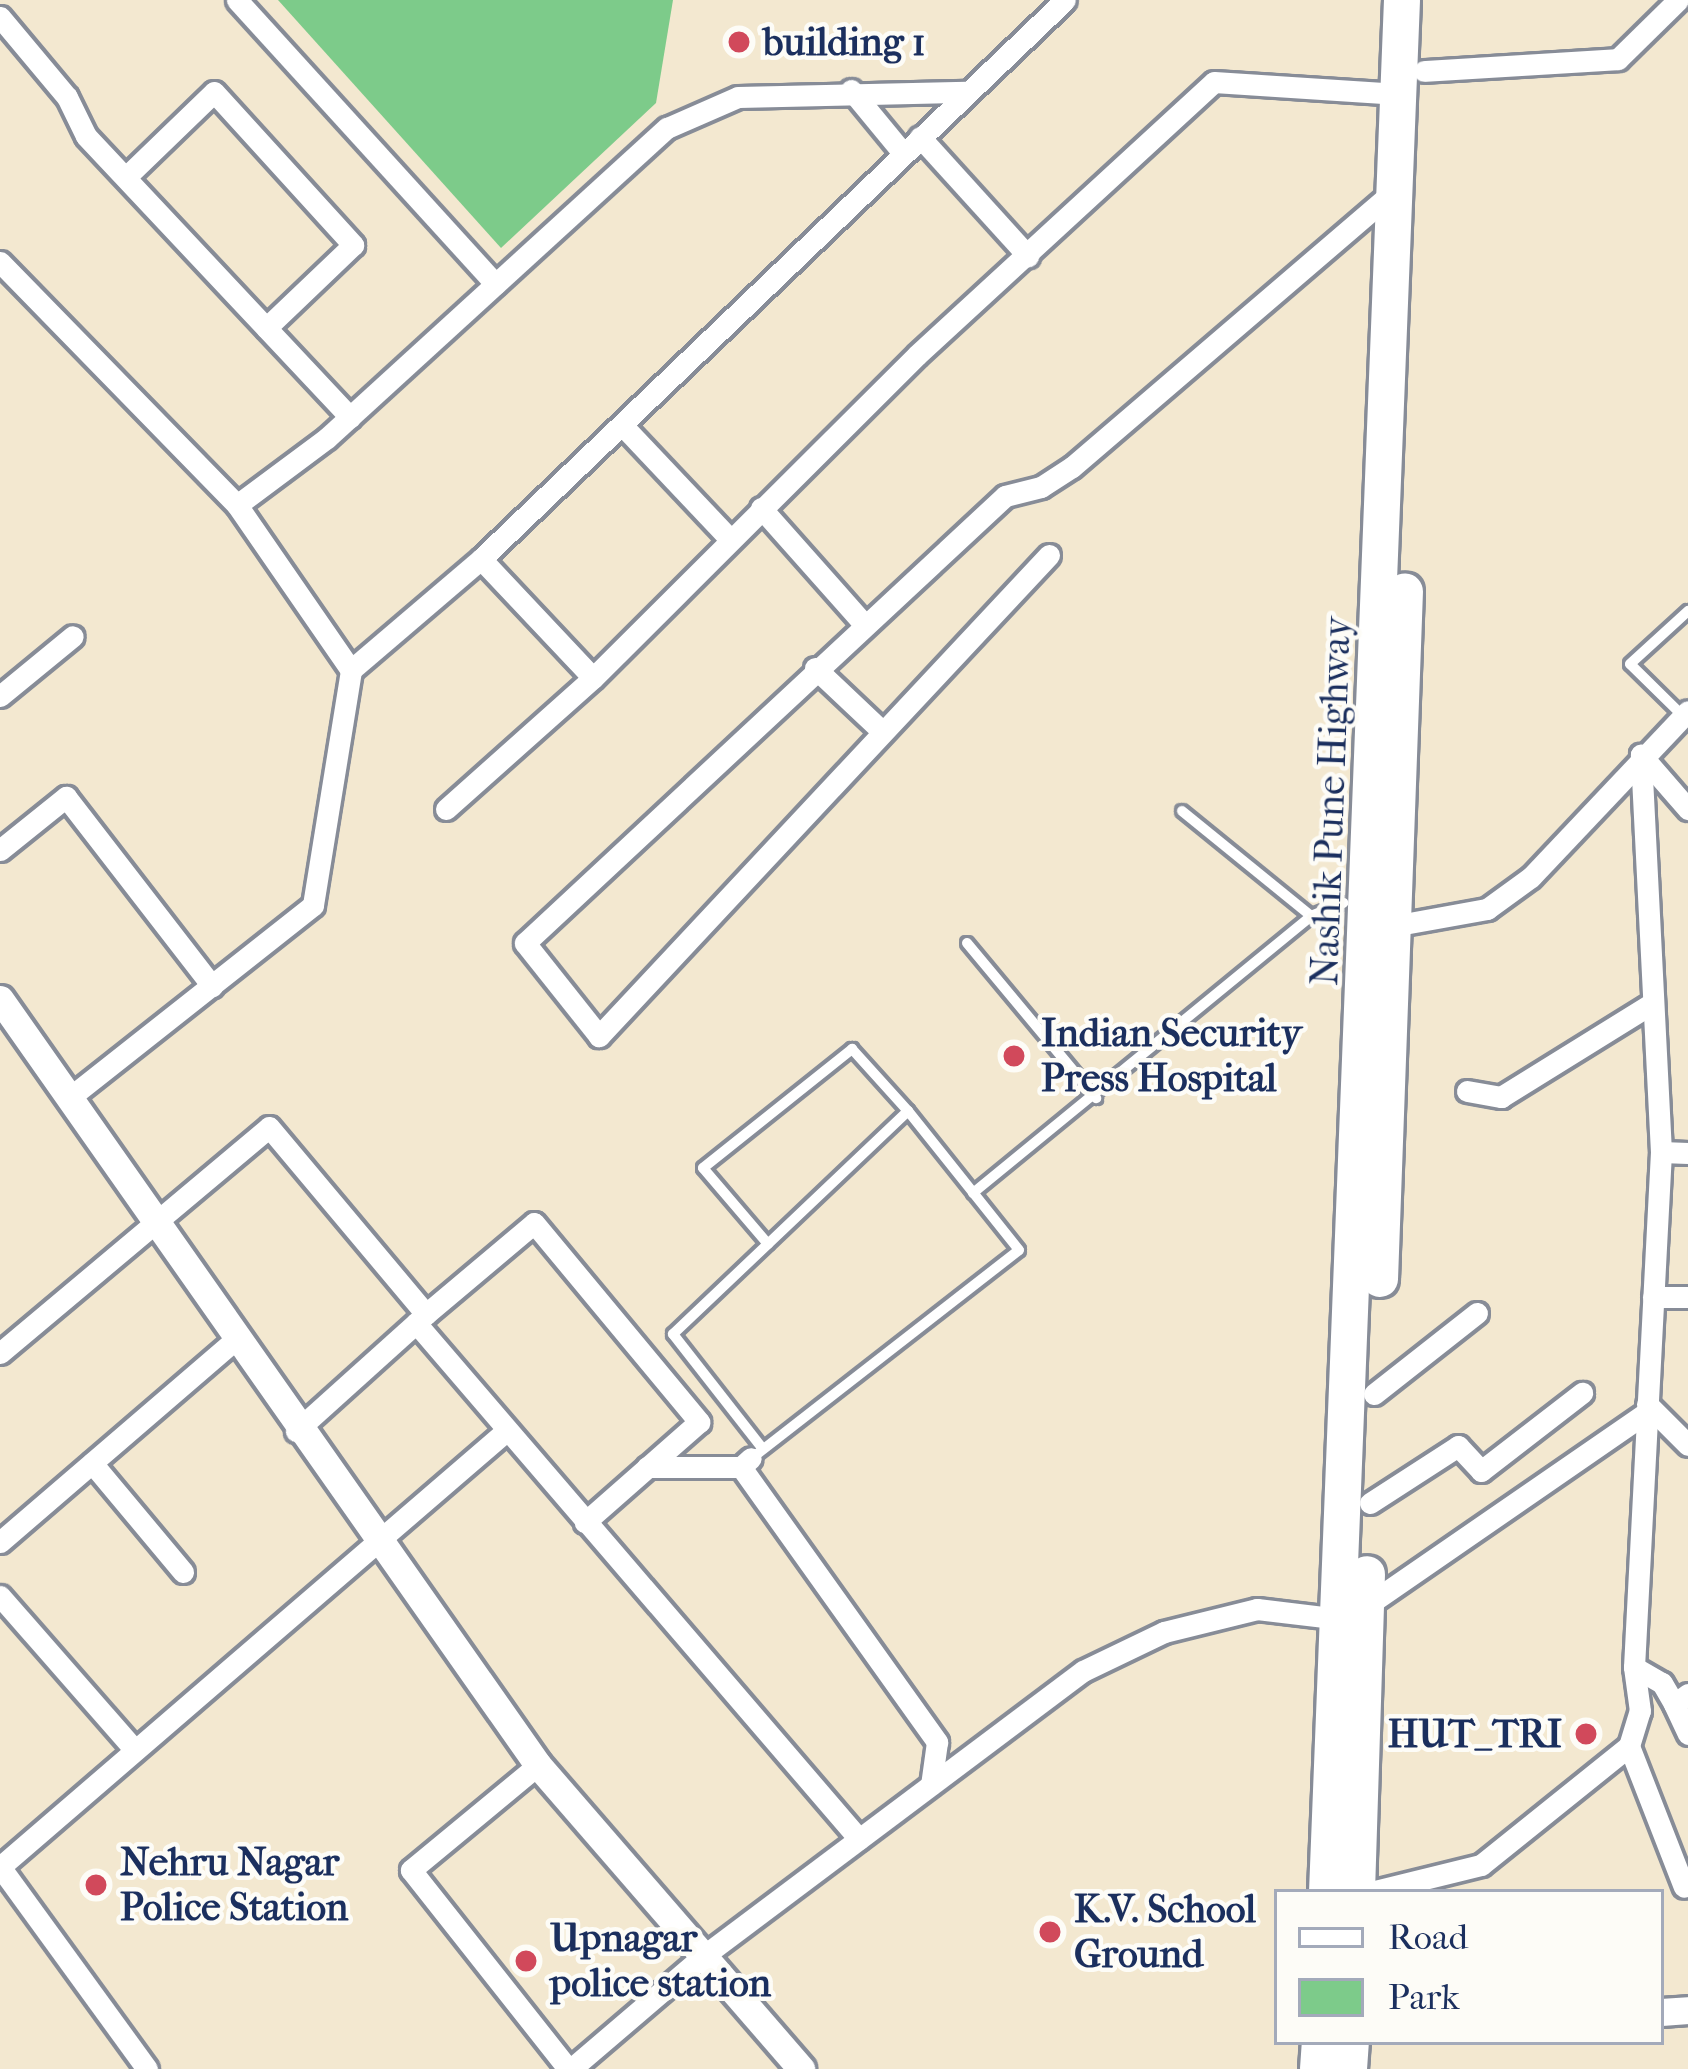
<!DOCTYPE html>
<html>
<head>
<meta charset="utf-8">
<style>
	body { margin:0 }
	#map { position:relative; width:1688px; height:2069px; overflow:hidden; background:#f3e8d0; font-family:"IM FELL French Canon",serif }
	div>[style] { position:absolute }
	.green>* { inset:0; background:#7dcb8a }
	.roads { filter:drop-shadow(3px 0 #878c97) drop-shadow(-3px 0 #878c97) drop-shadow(0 3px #878c97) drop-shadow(0 -3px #878c97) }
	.service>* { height:10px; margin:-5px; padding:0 5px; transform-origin:5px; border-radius:5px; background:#fff }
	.minor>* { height:21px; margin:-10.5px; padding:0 10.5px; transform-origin:10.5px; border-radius:10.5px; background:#fff }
	.tertiary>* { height:27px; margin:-13.5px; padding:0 13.5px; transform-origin:13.5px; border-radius:13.5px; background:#fff }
	.trunk>* { height:36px; margin:-18px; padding:0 18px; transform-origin:18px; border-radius:18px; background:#fff }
	.dots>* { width:33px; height:33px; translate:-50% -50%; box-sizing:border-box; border:6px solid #fdfcf7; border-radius:50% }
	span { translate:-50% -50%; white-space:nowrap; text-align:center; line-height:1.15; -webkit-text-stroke:9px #fdfcf7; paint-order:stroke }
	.poi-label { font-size:39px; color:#1b2f5e; font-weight:700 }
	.left { translate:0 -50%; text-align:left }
	.right { translate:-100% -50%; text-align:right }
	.street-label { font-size:39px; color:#1b2f5e }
	.legend { position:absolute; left:1274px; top:1889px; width:390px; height:156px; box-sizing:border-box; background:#fdfcf7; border:3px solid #a3aaba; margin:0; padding:15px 21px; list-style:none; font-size:36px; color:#1b2f5e }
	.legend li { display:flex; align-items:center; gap:24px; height:60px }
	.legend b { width:60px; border:3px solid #a3aaba }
</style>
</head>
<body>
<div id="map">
	<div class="green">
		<i style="clip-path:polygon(278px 0,673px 0,656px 103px,501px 248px)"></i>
	</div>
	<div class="roads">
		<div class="service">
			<i style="left:1683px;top:716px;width:74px;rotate:-135.5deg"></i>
			<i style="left:1630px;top:664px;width:79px;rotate:-42.4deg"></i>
			<i style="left:1182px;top:811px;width:166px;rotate:39.1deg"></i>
			<i style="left:967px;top:943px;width:202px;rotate:50.2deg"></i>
			<i style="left:973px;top:1193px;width:437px;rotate:-39.3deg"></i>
			<i style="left:1311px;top:916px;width:35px;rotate:-22deg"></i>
			<i style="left:768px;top:1244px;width:100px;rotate:-130.5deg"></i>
			<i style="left:703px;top:1168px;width:191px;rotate:-38.6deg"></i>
			<i style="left:852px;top:1049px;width:84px;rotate:47.9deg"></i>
			<i style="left:752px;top:1458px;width:338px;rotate:-37.9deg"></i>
			<i style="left:1019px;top:1250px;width:178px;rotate:-128.6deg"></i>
			<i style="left:908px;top:1111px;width:324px;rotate:136.5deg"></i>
			<i style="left:673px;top:1334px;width:145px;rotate:52deg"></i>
		</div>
		<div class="minor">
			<i style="left:237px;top:0;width:384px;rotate:47.7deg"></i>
			<i style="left:0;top:17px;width:104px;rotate:50.1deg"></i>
			<i style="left:67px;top:97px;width:43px;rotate:64deg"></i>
			<i style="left:86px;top:136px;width:386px;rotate:46.8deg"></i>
			<i style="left:1424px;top:71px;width:194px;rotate:-3.5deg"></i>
			<i style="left:1618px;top:59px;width:84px;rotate:-44.5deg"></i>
			<i style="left:851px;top:90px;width:82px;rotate:50.5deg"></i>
			<i style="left:920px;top:137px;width:161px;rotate:47.8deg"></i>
			<i style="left:126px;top:177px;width:122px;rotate:-44deg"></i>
			<i style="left:214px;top:92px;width:207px;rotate:47.7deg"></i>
			<i style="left:353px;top:245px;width:120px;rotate:136.3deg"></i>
			<i style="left:0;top:262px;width:339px;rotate:45.7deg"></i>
			<i style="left:237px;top:505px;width:201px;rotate:55.4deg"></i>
			<i style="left:623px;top:426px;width:156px;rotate:46.6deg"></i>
			<i style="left:237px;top:505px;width:112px;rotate:-36.7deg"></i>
			<i style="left:327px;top:438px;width:460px;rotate:-42.4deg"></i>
			<i style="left:667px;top:128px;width:77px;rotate:-23.6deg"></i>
			<i style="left:738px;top:97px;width:229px;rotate:-1.3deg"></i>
			<i style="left:761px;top:508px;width:154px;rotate:48.4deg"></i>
			<i style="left:1049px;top:555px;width:659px;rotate:133.09deg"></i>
			<i style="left:599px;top:1036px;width:119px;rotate:-128.5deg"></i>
			<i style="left:525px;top:943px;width:656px;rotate:-42.96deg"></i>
			<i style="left:1005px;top:496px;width:37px;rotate:-14deg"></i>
			<i style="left:1041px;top:487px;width:37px;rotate:-33deg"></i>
			<i style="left:1072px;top:467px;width:426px;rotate:-40.6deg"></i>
			<i style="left:481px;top:559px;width:163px;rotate:46.7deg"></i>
			<i style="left:815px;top:668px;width:93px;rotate:43.3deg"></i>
			<i style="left:0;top:696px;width:94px;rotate:-39.4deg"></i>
			<i style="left:1641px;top:755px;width:72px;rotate:49deg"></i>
			<i style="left:446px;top:809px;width:197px;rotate:-41.7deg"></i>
			<i style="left:593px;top:678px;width:457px;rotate:-44.9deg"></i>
			<i style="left:917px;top:355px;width:403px;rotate:-42.6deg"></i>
			<i style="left:1214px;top:82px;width:185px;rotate:3.7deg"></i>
			<i style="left:0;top:850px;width:85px;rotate:-38.8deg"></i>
			<i style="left:66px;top:797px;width:239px;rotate:52.3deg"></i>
			<i style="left:1387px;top:927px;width:102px;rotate:-10.2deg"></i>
			<i style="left:1487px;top:909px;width:54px;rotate:-36deg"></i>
			<i style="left:1531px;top:877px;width:228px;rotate:-46.6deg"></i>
			<i style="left:1467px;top:1091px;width:35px;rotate:10deg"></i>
			<i style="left:1501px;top:1097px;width:176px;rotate:-31.8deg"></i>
			<i style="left:69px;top:1098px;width:311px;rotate:-38.3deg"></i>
			<i style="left:313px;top:905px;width:238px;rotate:-80.8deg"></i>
			<i style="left:351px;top:670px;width:171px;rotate:-40.5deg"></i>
			<i style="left:481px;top:559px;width:808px;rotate:-43.75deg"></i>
			<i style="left:1661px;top:1152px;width:27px;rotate:2deg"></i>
			<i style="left:1653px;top:1297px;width:35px"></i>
			<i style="left:426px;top:1314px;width:141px;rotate:-40.1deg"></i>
			<i style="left:534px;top:1223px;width:259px;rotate:50.3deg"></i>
			<i style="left:699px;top:1422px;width:152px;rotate:138.7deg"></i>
			<i style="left:416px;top:1323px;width:680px;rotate:49.35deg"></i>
			<i style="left:0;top:1353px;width:351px;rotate:-40deg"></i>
			<i style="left:269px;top:1127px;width:244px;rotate:50deg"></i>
			<i style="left:426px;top:1314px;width:175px;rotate:138deg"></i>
			<i style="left:1374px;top:1394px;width:131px;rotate:-38.2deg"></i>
			<i style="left:1647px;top:1404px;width:58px;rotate:45deg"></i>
			<i style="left:92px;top:1463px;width:142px;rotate:50.1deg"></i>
			<i style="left:647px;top:1467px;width:94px"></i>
			<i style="left:741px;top:1467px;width:13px;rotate:-42deg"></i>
			<i style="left:741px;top:1467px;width:338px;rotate:54.5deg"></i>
			<i style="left:937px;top:1742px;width:43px;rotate:97.9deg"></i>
			<i style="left:1370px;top:1503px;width:105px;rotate:-32.9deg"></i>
			<i style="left:1458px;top:1446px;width:34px;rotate:47deg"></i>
			<i style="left:1481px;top:1471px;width:128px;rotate:-37.7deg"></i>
			<i style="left:0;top:1542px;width:308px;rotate:-40.7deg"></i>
			<i style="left:0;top:1596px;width:203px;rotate:48.8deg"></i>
			<i style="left:1366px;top:1606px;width:341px;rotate:-34.6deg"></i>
			<i style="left:1634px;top:1667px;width:32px;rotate:30deg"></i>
			<i style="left:1662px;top:1683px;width:24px;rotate:60deg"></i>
			<i style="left:1688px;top:1694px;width:17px;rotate:144deg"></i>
			<i style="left:1674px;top:1704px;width:33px;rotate:65deg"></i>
			<i style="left:1629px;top:1746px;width:151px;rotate:68.7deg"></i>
			<i style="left:538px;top:1765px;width:165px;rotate:140.4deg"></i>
			<i style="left:411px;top:1870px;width:253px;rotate:51.7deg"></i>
			<i style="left:1371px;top:1892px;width:113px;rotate:-13.8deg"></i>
			<i style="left:1481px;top:1865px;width:190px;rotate:-38.8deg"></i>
			<i style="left:1629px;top:1746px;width:37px;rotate:-73deg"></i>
			<i style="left:1640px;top:1711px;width:44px;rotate:-97.8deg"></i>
			<i style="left:1634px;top:1667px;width:516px;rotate:-87deg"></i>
			<i style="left:1661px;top:1152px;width:398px;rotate:-92.9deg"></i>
			<i style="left:147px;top:2069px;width:250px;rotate:-126deg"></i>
			<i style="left:0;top:1867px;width:668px;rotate:-40.75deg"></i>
			<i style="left:571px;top:2069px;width:172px;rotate:-40.5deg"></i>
			<i style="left:702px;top:1957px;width:476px;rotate:-36.9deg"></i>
			<i style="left:1083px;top:1671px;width:90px;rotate:-25.7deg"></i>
			<i style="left:1164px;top:1632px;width:96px;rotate:-13.9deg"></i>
			<i style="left:1257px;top:1609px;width:85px;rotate:6.8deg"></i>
		</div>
		<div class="tertiary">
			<i style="left:0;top:999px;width:936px;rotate:54.92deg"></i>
			<i style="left:538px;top:1765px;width:402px;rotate:49.1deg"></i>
			<i style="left:1661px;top:2012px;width:27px;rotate:-4deg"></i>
		</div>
		<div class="trunk">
			<i style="left:1380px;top:1279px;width:688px;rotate:-87.92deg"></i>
			<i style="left:1327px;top:1892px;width:1893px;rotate:-87.73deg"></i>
			<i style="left:1357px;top:1892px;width:318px;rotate:-88.2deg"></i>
			<i style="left:1318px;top:2069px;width:27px;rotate:-86deg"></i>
			<i style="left:1349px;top:2069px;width:27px;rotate:-86deg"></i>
		</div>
	</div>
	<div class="dots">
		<i style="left:739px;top:42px;background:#d1495b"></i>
		<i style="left:1014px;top:1056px;background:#d1495b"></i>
		<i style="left:1586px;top:1734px;background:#d1495b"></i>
		<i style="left:96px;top:1885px;background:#d1495b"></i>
		<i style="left:1050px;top:1932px;background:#d1495b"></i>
		<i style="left:526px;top:1961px;background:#d1495b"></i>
	</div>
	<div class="poi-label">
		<span class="left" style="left:763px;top:42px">building 1</span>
		<span class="left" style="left:1041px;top:1056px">Indian Security<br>Press Hospital</span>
		<span class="right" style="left:1562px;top:1734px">HUT_TRI</span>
		<span class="left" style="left:120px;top:1885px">Nehru Nagar<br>Police Station</span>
		<span class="left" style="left:1074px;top:1932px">K.V. School<br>Ground</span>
		<span class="left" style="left:550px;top:1961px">Upnagar<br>police station</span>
	</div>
	<div class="street-label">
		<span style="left:1331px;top:801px;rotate:-88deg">Nashik Pune Highway</span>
	</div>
	<ul class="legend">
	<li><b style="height:15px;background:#fff"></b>Road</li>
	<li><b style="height:33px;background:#7dcb8a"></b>Park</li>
	</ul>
</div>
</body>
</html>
